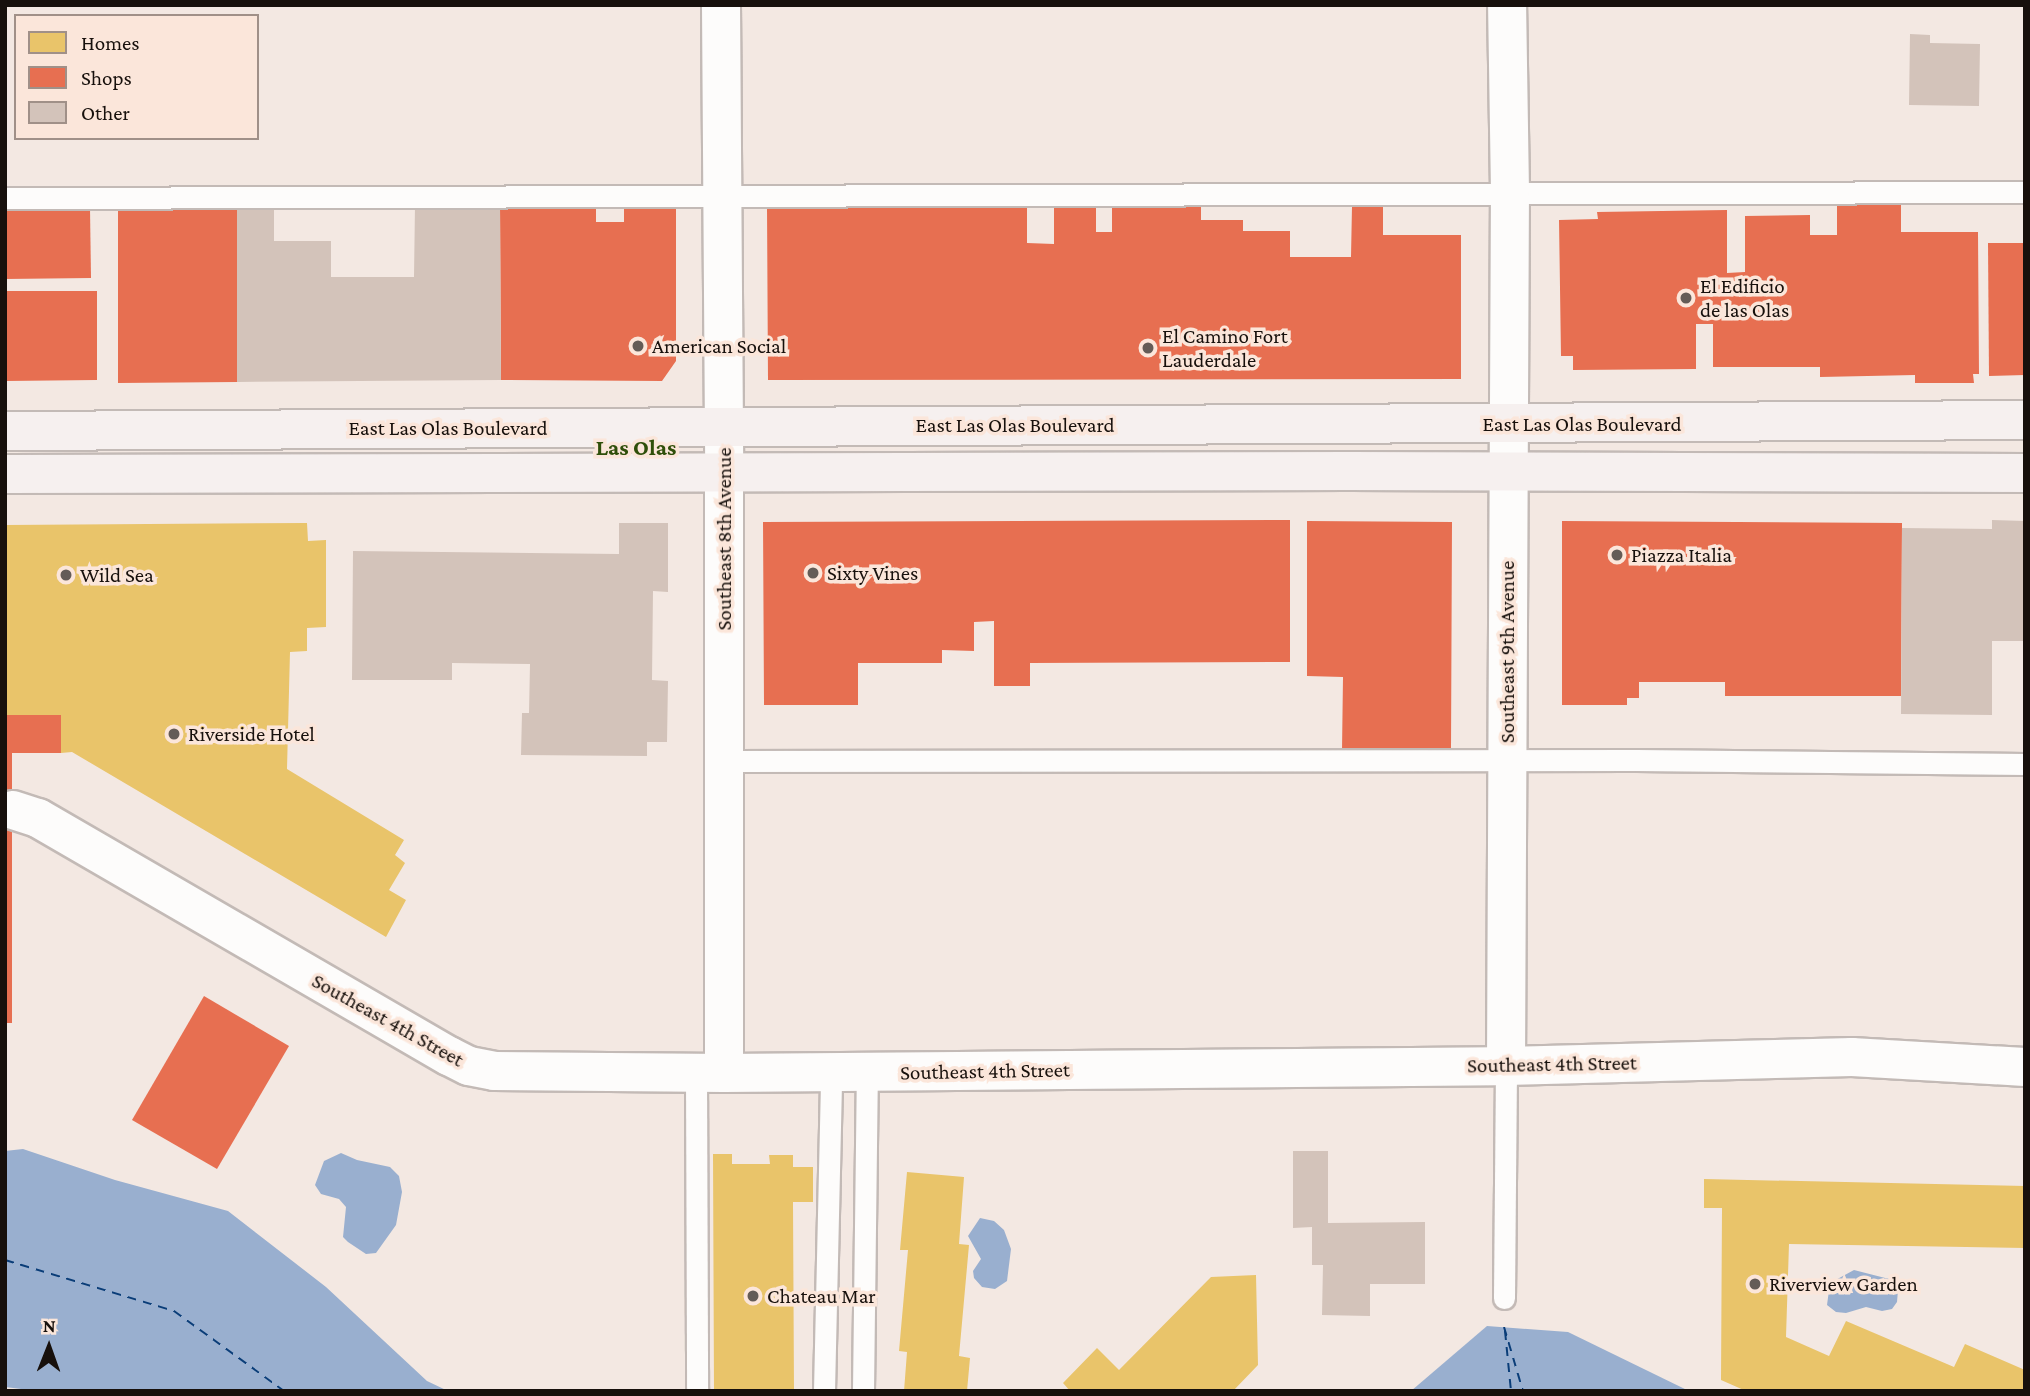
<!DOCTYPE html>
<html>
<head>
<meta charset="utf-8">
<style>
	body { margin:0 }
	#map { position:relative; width:2030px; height:1396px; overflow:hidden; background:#f3e8e2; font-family:"Crimson Pro",serif }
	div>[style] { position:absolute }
	.water>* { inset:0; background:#99afcf }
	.homes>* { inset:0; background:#e9c46a }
	.shops>* { inset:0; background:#e76f51 }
	.ferry>* { height:2px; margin-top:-1px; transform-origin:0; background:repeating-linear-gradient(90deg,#0a3d78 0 9px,transparent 0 16px) }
	.building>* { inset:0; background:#d3c3ba }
	.roads { filter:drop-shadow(2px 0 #c3bab6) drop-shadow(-2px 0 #c3bab6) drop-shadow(0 2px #c3bab6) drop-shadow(0 -2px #c3bab6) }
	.service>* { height:21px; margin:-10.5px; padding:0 10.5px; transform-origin:10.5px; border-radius:10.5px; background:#fdfcfb }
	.minor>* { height:38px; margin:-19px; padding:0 19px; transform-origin:19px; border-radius:19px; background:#fdfcfb }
	.secondary>* { height:38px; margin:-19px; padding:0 19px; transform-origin:19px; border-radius:19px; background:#fdfcfb }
	.primary>* { height:38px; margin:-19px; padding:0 19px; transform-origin:19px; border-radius:19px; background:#f6f0ef }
	.dots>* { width:19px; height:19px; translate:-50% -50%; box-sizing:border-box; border:4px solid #fbe6da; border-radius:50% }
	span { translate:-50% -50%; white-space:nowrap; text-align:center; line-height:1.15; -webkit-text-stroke:7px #fbe6da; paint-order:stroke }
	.poi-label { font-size:21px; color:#17100c }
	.left { translate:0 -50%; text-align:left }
	.street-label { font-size:21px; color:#17100c }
	.neighbourhood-label { font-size:23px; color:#2f4f0a; font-weight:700 }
	.frame { position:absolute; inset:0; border:7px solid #17100c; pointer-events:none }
	.legend { position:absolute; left:14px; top:14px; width:245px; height:126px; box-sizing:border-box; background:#fbe6da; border:2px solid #a09088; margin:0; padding:9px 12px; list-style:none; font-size:21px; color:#17100c }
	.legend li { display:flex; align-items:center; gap:14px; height:35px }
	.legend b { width:35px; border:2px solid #a09088 }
	.north { position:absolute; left:14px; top:1312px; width:70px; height:70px; -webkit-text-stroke:5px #fbe6da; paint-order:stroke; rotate:1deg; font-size:19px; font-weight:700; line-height:28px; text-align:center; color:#17100c }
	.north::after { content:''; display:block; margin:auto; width:24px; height:32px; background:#17100c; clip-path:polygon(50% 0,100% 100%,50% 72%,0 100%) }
</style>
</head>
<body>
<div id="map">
	<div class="water">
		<i style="clip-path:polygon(23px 1149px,115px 1180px,228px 1211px,326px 1287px,427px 1381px,448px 1391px,37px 1391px,5px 1387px,5px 1151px)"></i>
		<i style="clip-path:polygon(341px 1153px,357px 1160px,390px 1167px,399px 1176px,402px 1192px,396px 1225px,376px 1253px,366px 1254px,348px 1242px,343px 1237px,346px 1207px,339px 1199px,321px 1194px,315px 1185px,324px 1161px)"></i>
		<i style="clip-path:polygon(980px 1218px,994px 1221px,1004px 1230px,1011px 1249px,1007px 1281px,995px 1289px,982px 1287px,974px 1278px,973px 1271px,981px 1259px,968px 1236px)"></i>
		<i style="clip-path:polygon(1854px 1270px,1893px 1280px,1898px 1290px,1897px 1302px,1892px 1309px,1882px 1311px,1866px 1307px,1846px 1313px,1836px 1312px,1827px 1305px,1830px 1283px)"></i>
		<i style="clip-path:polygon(1487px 1326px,1568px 1332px,1689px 1391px,1411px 1391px)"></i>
	</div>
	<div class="homes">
		<i style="clip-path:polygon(307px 523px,308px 541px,326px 540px,326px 627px,307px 628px,307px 651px,290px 652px,287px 769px,404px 840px,395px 855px,405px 863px,389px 890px,406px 900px,386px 937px,72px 752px,61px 753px,61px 715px,5px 715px,5px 525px)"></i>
		<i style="clip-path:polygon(713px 1154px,732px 1154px,732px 1164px,770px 1164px,769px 1155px,793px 1155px,793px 1167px,813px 1167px,813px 1202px,793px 1202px,794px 1391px,714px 1391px)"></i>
		<i style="clip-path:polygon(907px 1172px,964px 1177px,959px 1244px,969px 1245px,959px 1356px,970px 1358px,967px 1391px,904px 1391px,907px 1352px,899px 1351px,908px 1250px,900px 1250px)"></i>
		<i style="clip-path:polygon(1704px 1179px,2025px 1186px,2025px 1248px,1789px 1244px,1786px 1337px,1829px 1356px,1846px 1321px,1954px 1367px,1965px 1344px,2025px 1370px,2025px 1391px,1746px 1391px,1721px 1380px,1722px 1208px,1704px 1208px)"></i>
		<i style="clip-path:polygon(1256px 1275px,1258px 1365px,1233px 1391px,1070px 1391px,1063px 1383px,1097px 1348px,1119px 1370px,1211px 1277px)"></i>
	</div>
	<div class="shops">
		<i style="clip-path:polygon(596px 204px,596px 222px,624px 222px,624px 207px,676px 207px,676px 361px,662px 381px,501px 380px,500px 205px)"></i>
		<i style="clip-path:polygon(1837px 204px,1901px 204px,1901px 232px,1978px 232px,1979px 374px,1973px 374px,1974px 383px,1915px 383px,1915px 375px,1820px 377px,1820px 367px,1713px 367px,1713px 324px,1696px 324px,1696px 369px,1573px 370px,1573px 356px,1561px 356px,1559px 220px,1598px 219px,1597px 212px,1727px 210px,1727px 273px,1745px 272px,1745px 216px,1810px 215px,1810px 235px,1837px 235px)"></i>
		<i style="clip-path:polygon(118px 206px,237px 206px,237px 382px,118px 383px)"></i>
		<i style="clip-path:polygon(1352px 206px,1383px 206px,1383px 235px,1461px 235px,1461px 379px,768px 380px,767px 207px,1027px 207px,1027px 243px,1054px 244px,1054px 207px,1096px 207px,1096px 232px,1112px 232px,1112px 207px,1201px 207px,1201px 220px,1243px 220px,1243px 231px,1290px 231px,1290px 257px,1351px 257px)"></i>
		<i style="clip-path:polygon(5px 208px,90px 208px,91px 278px,5px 279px)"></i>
		<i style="clip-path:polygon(1988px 243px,2025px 243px,2025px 375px,1989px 376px)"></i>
		<i style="clip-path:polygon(5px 291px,97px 291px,97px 380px,5px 381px)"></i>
		<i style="clip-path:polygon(1290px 520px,1290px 662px,1030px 663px,1030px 686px,994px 686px,994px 621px,974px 622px,974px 651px,942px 650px,942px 663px,858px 663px,858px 705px,764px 705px,763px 522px)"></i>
		<i style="clip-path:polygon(1307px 521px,1452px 522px,1451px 751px,1342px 750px,1343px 677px,1307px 676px)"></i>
		<i style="clip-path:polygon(1562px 521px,1902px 523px,1901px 696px,1725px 696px,1725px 682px,1639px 682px,1639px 698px,1627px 698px,1627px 705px,1562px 705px)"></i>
		<i style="clip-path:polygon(5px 715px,61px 715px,61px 753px,12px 753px,12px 1023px,5px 1023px)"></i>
		<i style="clip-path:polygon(204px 996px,289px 1046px,217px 1169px,132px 1120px)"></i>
	</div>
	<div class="ferry">
		<i style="left:5px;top:1260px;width:177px;rotate:16.8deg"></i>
		<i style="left:174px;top:1311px;width:136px;rotate:36deg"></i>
		<i style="left:1504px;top:1327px;width:67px;rotate:73.5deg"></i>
		<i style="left:1505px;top:1331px;width:60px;rotate:84.3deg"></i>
	</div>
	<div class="building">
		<i style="clip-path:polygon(1910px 34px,1930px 35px,1930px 43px,1980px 44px,1979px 106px,1909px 105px)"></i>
		<i style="clip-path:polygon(415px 205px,500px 205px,501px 380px,237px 382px,237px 210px,274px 210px,274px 241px,331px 241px,331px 277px,414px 277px)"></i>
		<i style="clip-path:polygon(1992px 520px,2025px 521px,2025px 641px,1992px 641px,1992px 715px,1901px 714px,1902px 528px,1992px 529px)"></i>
		<i style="clip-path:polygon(619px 523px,668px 523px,668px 592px,653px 591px,652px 680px,668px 681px,667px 742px,647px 742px,647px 756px,521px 755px,522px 713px,529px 713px,530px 664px,452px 663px,452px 680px,352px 680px,353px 551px,619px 554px)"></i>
		<i style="clip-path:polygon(1293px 1151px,1328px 1151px,1328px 1223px,1425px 1222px,1425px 1284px,1370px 1284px,1370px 1316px,1322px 1315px,1323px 1265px,1312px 1265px,1312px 1227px,1293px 1228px)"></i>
	</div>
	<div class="roads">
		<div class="service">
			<i style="left:5px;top:198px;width:2020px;rotate:-0.17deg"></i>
			<i style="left:724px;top:761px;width:912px;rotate:-0.06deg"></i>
			<i style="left:1636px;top:760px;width:389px;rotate:0.6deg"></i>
			<i style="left:696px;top:1072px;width:319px;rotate:89.8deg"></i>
			<i style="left:1504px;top:1298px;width:232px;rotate:-89.5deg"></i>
			<i style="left:824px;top:1391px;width:319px;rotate:-88.7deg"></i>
			<i style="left:863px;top:1391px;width:319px;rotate:-89.3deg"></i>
		</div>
		<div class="minor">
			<i style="left:13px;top:810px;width:26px;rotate:18deg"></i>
			<i style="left:38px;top:818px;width:475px;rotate:30.1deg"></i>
			<i style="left:449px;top:1056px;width:22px;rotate:27deg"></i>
			<i style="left:469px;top:1066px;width:25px;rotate:11deg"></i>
			<i style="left:494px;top:1071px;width:230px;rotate:0.5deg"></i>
			<i style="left:724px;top:1073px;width:782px;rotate:-0.51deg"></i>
			<i style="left:1506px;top:1066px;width:346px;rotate:-1.5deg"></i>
			<i style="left:1852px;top:1057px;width:173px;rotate:3.3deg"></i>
			<i style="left:1506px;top:1066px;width:874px;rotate:-89.74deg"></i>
			<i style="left:1510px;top:192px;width:187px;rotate:-90.9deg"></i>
			<i style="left:724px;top:1073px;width:599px;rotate:-90deg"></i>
		</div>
		<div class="secondary">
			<i style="left:721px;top:5px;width:469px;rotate:89.6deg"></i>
		</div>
		<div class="primary">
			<i style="left:5px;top:431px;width:2020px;rotate:-0.31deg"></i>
			<i style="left:5px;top:474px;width:1344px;rotate:-0.13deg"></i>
			<i style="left:1349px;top:471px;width:676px;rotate:0.17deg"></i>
		</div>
	</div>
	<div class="dots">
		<i style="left:1686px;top:298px;background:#645c57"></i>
		<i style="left:638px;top:346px;background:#645c57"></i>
		<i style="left:1148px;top:348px;background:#645c57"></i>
		<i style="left:1617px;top:555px;background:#645c57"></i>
		<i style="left:813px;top:573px;background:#645c57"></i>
		<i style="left:66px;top:575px;background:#645c57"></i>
		<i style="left:174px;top:734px;background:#645c57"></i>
		<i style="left:1755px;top:1284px;background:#645c57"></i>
		<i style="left:753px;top:1296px;background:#645c57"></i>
	</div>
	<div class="poi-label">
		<span class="left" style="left:1700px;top:298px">El Edificio<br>de las Olas</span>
		<span class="left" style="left:1162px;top:348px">El Camino Fort<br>Lauderdale</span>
		<span class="left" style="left:652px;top:346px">American Social</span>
		<span class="left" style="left:1631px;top:555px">Piazza Italia</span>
		<span class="left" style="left:827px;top:573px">Sixty Vines</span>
		<span class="left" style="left:80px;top:575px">Wild Sea</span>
		<span class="left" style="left:188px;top:734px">Riverside Hotel</span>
		<span class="left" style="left:1769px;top:1284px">Riverview Garden</span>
		<span class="left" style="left:767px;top:1296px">Chateau Mar</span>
	</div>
	<div class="street-label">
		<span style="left:1582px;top:424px">East Las Olas Boulevard</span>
		<span style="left:1015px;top:425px">East Las Olas Boulevard</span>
		<span style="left:448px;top:428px">East Las Olas Boulevard</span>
		<span style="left:724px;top:539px;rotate:-90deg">Southeast 8th Avenue</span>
		<span style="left:1507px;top:652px;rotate:-90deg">Southeast 9th Avenue</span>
		<span style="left:388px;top:1020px;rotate:29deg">Southeast 4th Street</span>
		<span style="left:1552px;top:1064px;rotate:-1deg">Southeast 4th Street</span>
		<span style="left:985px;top:1071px;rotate:-1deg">Southeast 4th Street</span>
	</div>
	<div class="neighbourhood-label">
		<span style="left:636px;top:447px">Las Olas</span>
	</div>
	<div class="frame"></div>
	<ul class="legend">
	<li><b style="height:19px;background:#e9c46a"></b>Homes</li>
	<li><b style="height:19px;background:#e76f51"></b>Shops</li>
	<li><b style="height:19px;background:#d3c3ba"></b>Other</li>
	</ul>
	<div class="north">N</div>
</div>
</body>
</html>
